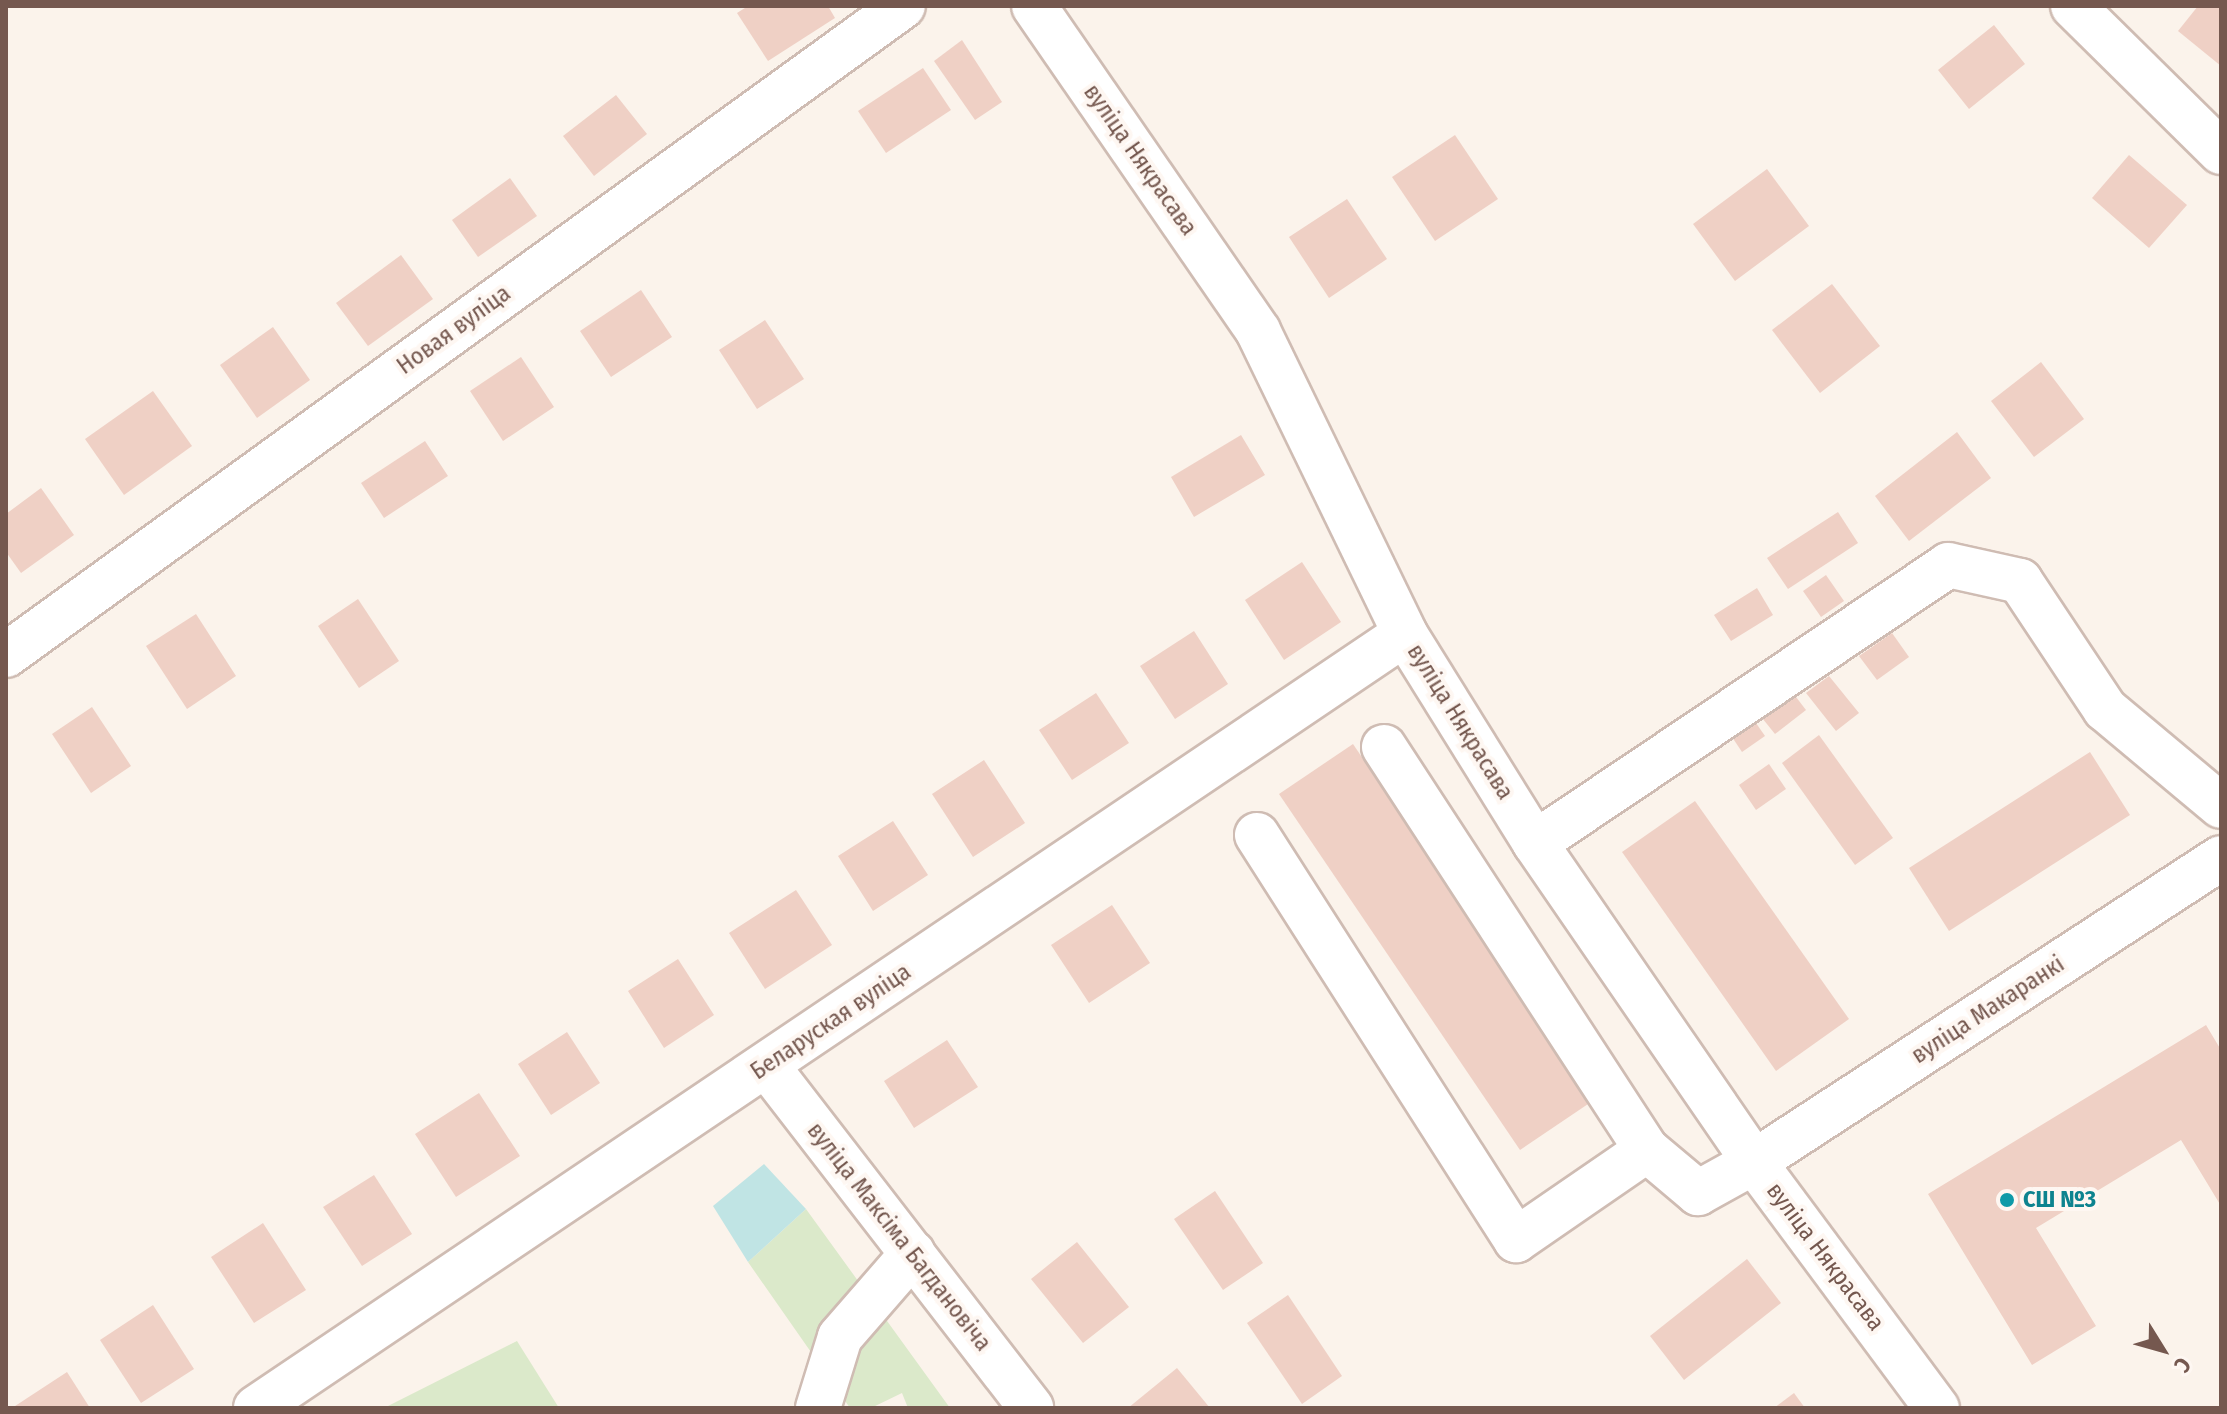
<!DOCTYPE html>
<html>
<head>
<meta charset="utf-8">
<style>
	body { margin:0 }
	#map { position:relative; width:2227px; height:1414px; overflow:hidden; background:#fbf3eb; font-family:"Fira Sans Condensed",sans-serif }
	div>[style] { position:absolute }
	.green>* { inset:0; background:#dbe9ca }
	.water>* { inset:0; background:#c0e4e4 }
	.building>* { inset:0; background:#efd0c5 }
	.roads { filter:drop-shadow(2px 0 #cfbcb3) drop-shadow(-2px 0 #cfbcb3) drop-shadow(0 2px #cfbcb3) drop-shadow(0 -2px #cfbcb3) }
	.minor>* { height:44px; margin:-22px; padding:0 22px; transform-origin:22px; border-radius:22px; background:#fff }
	.dots>* { width:22px; height:22px; translate:-50% -50%; box-sizing:border-box; border:4px solid #fef7f2; border-radius:50% }
	span { translate:-50% -50%; white-space:nowrap; text-align:center; line-height:1.15; -webkit-text-stroke:8px #fef7f2; paint-order:stroke }
	.street-label { font-size:24px; color:#75584f }
	.culture-label { font-size:24px; color:#0d838f; font-weight:700 }
	.left { translate:0 -50%; text-align:left }
	.frame { position:absolute; inset:0; border:8px solid #75584f; pointer-events:none }
	.north { position:absolute; left:2123px; top:1310px; width:80px; height:80px; -webkit-text-stroke:6px #fef7f2; paint-order:stroke; rotate:127deg; font-size:22px; font-weight:700; line-height:32px; text-align:center; color:#75584f }
	.north::after { content:''; display:block; margin:auto; width:28px; height:36px; background:#75584f; clip-path:polygon(50% 0,100% 100%,50% 72%,0 100%) }
</style>
</head>
<body>
<div id="map">
	<div class="green">
		<i style="clip-path:polygon(806px 1209px,950px 1408px,908px 1408px,902px 1393px,871px 1408px,850px 1408px,748px 1262px)"></i>
		<i style="clip-path:polygon(517px 1341px,559px 1408px,384px 1408px)"></i>
	</div>
	<div class="water">
		<i style="clip-path:polygon(764px 1164px,806px 1209px,748px 1262px,713px 1206px)"></i>
	</div>
	<div class="building">
		<i style="clip-path:polygon(748px 6px,828px 6px,835px 18px,768px 61px,737px 13px)"></i>
		<i style="clip-path:polygon(2198px 6px,2221px 6px,2221px 66px,2178px 31px)"></i>
		<i style="clip-path:polygon(1994px 25px,2025px 64px,1969px 109px,1938px 70px)"></i>
		<i style="clip-path:polygon(962px 40px,1002px 102px,975px 120px,934px 61px)"></i>
		<i style="clip-path:polygon(923px 68px,951px 110px,886px 153px,858px 111px)"></i>
		<i style="clip-path:polygon(616px 95px,647px 134px,594px 176px,563px 136px)"></i>
		<i style="clip-path:polygon(1455px 135px,1498px 199px,1435px 241px,1392px 177px)"></i>
		<i style="clip-path:polygon(2129px 155px,2187px 205px,2149px 248px,2092px 198px)"></i>
		<i style="clip-path:polygon(1767px 169px,1809px 226px,1735px 281px,1693px 224px)"></i>
		<i style="clip-path:polygon(510px 178px,537px 216px,478px 257px,452px 220px)"></i>
		<i style="clip-path:polygon(1347px 199px,1387px 259px,1329px 298px,1289px 237px)"></i>
		<i style="clip-path:polygon(401px 255px,433px 299px,368px 346px,336px 303px)"></i>
		<i style="clip-path:polygon(1832px 284px,1880px 346px,1820px 393px,1772px 330px)"></i>
		<i style="clip-path:polygon(641px 290px,672px 337px,611px 377px,580px 331px)"></i>
		<i style="clip-path:polygon(765px 320px,804px 379px,757px 409px,719px 350px)"></i>
		<i style="clip-path:polygon(273px 327px,310px 380px,257px 418px,220px 365px)"></i>
		<i style="clip-path:polygon(521px 357px,554px 407px,503px 441px,470px 391px)"></i>
		<i style="clip-path:polygon(2041px 362px,2084px 419px,2034px 457px,1991px 401px)"></i>
		<i style="clip-path:polygon(153px 391px,192px 446px,124px 495px,85px 439px)"></i>
		<i style="clip-path:polygon(1957px 432px,1991px 478px,1909px 541px,1875px 496px)"></i>
		<i style="clip-path:polygon(1241px 435px,1265px 475px,1194px 517px,1171px 477px)"></i>
		<i style="clip-path:polygon(425px 441px,448px 476px,384px 518px,361px 483px)"></i>
		<i style="clip-path:polygon(41px 488px,74px 535px,21px 573px,6px 552px,6px 514px)"></i>
		<i style="clip-path:polygon(1838px 512px,1858px 543px,1788px 589px,1767px 558px)"></i>
		<i style="clip-path:polygon(1302px 562px,1341px 622px,1284px 660px,1245px 600px)"></i>
		<i style="clip-path:polygon(1826px 575px,1844px 601px,1821px 617px,1803px 591px)"></i>
		<i style="clip-path:polygon(1757px 588px,1773px 615px,1731px 641px,1714px 615px)"></i>
		<i style="clip-path:polygon(358px 599px,399px 661px,359px 688px,318px 626px)"></i>
		<i style="clip-path:polygon(196px 614px,236px 676px,187px 709px,146px 646px)"></i>
		<i style="clip-path:polygon(1194px 631px,1228px 684px,1175px 719px,1140px 666px)"></i>
		<i style="clip-path:polygon(1892px 633px,1909px 657px,1877px 680px,1859px 656px)"></i>
		<i style="clip-path:polygon(1829px 676px,1859px 713px,1836px 731px,1806px 693px)"></i>
		<i style="clip-path:polygon(1786px 684px,1806px 710px,1775px 734px,1754px 708px)"></i>
		<i style="clip-path:polygon(1096px 693px,1129px 743px,1072px 780px,1039px 730px)"></i>
		<i style="clip-path:polygon(92px 707px,131px 766px,91px 793px,52px 734px)"></i>
		<i style="clip-path:polygon(1749px 713px,1765px 736px,1742px 752px,1726px 728px)"></i>
		<i style="clip-path:polygon(1819px 735px,1893px 838px,1855px 865px,1782px 763px)"></i>
		<i style="clip-path:polygon(1353px 744px,1594px 1100px,1520px 1150px,1279px 794px)"></i>
		<i style="clip-path:polygon(2090px 752px,2130px 815px,1949px 931px,1909px 868px)"></i>
		<i style="clip-path:polygon(984px 760px,1025px 823px,973px 857px,932px 794px)"></i>
		<i style="clip-path:polygon(1769px 764px,1786px 789px,1756px 810px,1739px 785px)"></i>
		<i style="clip-path:polygon(1695px 801px,1849px 1019px,1776px 1071px,1622px 852px)"></i>
		<i style="clip-path:polygon(893px 821px,928px 875px,873px 911px,838px 856px)"></i>
		<i style="clip-path:polygon(796px 890px,832px 945px,765px 989px,729px 933px)"></i>
		<i style="clip-path:polygon(1112px 905px,1150px 963px,1089px 1003px,1051px 945px)"></i>
		<i style="clip-path:polygon(678px 959px,714px 1015px,664px 1048px,628px 991px)"></i>
		<i style="clip-path:polygon(2206px 1025px,2221px 1050px,2221px 1206px,2181px 1140px,2036px 1228px,2096px 1326px,2032px 1365px,1928px 1194px)"></i>
		<i style="clip-path:polygon(567px 1032px,600px 1083px,551px 1115px,518px 1064px)"></i>
		<i style="clip-path:polygon(947px 1040px,978px 1087px,914px 1128px,884px 1081px)"></i>
		<i style="clip-path:polygon(479px 1093px,520px 1156px,456px 1197px,415px 1134px)"></i>
		<i style="clip-path:polygon(374px 1175px,412px 1234px,362px 1266px,323px 1207px)"></i>
		<i style="clip-path:polygon(1215px 1191px,1263px 1263px,1223px 1290px,1174px 1219px)"></i>
		<i style="clip-path:polygon(263px 1223px,306px 1290px,254px 1323px,211px 1257px)"></i>
		<i style="clip-path:polygon(1077px 1242px,1129px 1307px,1083px 1343px,1031px 1279px)"></i>
		<i style="clip-path:polygon(1747px 1259px,1781px 1303px,1684px 1380px,1650px 1336px)"></i>
		<i style="clip-path:polygon(1288px 1295px,1342px 1376px,1302px 1404px,1247px 1323px)"></i>
		<i style="clip-path:polygon(153px 1305px,194px 1369px,141px 1403px,100px 1340px)"></i>
		<i style="clip-path:polygon(1177px 1368px,1210px 1408px,1128px 1408px)"></i>
		<i style="clip-path:polygon(67px 1372px,90px 1408px,12px 1408px)"></i>
		<i style="clip-path:polygon(1794px 1393px,1805px 1408px,1774px 1408px)"></i>
	</div>
	<div class="roads">
		<div class="minor">
			<i style="left:1034px;top:6px;width:395px;rotate:55.4deg"></i>
			<i style="left:1258px;top:331px;width:337px;rotate:64.1deg"></i>
			<i style="left:1405px;top:634px;width:246px;rotate:58.1deg"></i>
			<i style="left:1535px;top:843px;width:387px;rotate:55.5deg"></i>
			<i style="left:1754px;top:1162px;width:307px;rotate:53.4deg"></i>
			<i style="left:2073px;top:6px;width:208px;rotate:44.6deg"></i>
			<i style="left:6px;top:655px;width:1107px;rotate:-35.89deg"></i>
			<i style="left:1384px;top:747px;width:481px;rotate:56.9deg"></i>
			<i style="left:1257px;top:835px;width:481px;rotate:57.4deg"></i>
			<i style="left:1516px;top:1240px;width:159px;rotate:-34.5deg"></i>
			<i style="left:1647px;top:1150px;width:67px;rotate:40.1deg"></i>
			<i style="left:1698px;top:1193px;width:64px;rotate:-29deg"></i>
			<i style="left:1754px;top:1162px;width:557px;rotate:-33.06deg"></i>
			<i style="left:1535px;top:843px;width:498px;rotate:-33.9deg"></i>
			<i style="left:1948px;top:565px;width:74px;rotate:12.5deg"></i>
			<i style="left:2020px;top:581px;width:154px;rotate:56.4deg"></i>
			<i style="left:2105px;top:709px;width:151px;rotate:39.9deg"></i>
			<i style="left:767px;top:1066px;width:432px;rotate:52.3deg"></i>
			<i style="left:256px;top:1408px;width:1385px;rotate:-33.97deg"></i>
			<i style="left:818px;top:1408px;width:74px;rotate:-72.8deg"></i>
			<i style="left:840px;top:1337px;width:111px;rotate:-49deg"></i>
		</div>
	</div>
	<div class="dots">
		<i style="left:2007px;top:1200px;background:#0f9aa8"></i>
	</div>
	<div class="street-label">
		<span style="left:1140px;top:160px;rotate:55deg">вуліца Някрасава</span>
		<span style="left:454px;top:330px;rotate:-36deg">Новая вуліца</span>
		<span style="left:1460px;top:722px;rotate:58deg">вуліца Някрасава</span>
		<span style="left:1988px;top:1010px;rotate:-33deg">вуліца Макаранкі</span>
		<span style="left:831px;top:1022px;rotate:-34deg">Беларуская вуліца</span>
		<span style="left:899px;top:1237px;rotate:52deg">вуліца Максіма Багдановіча</span>
		<span style="left:1825px;top:1257px;rotate:53deg">вуліца Някрасава</span>
	</div>
	<div class="culture-label">
		<span class="left" style="left:2023px;top:1200px">СШ №3</span>
	</div>
	<div class="frame"></div>
	<div class="north">С</div>
</div>
</body>
</html>
